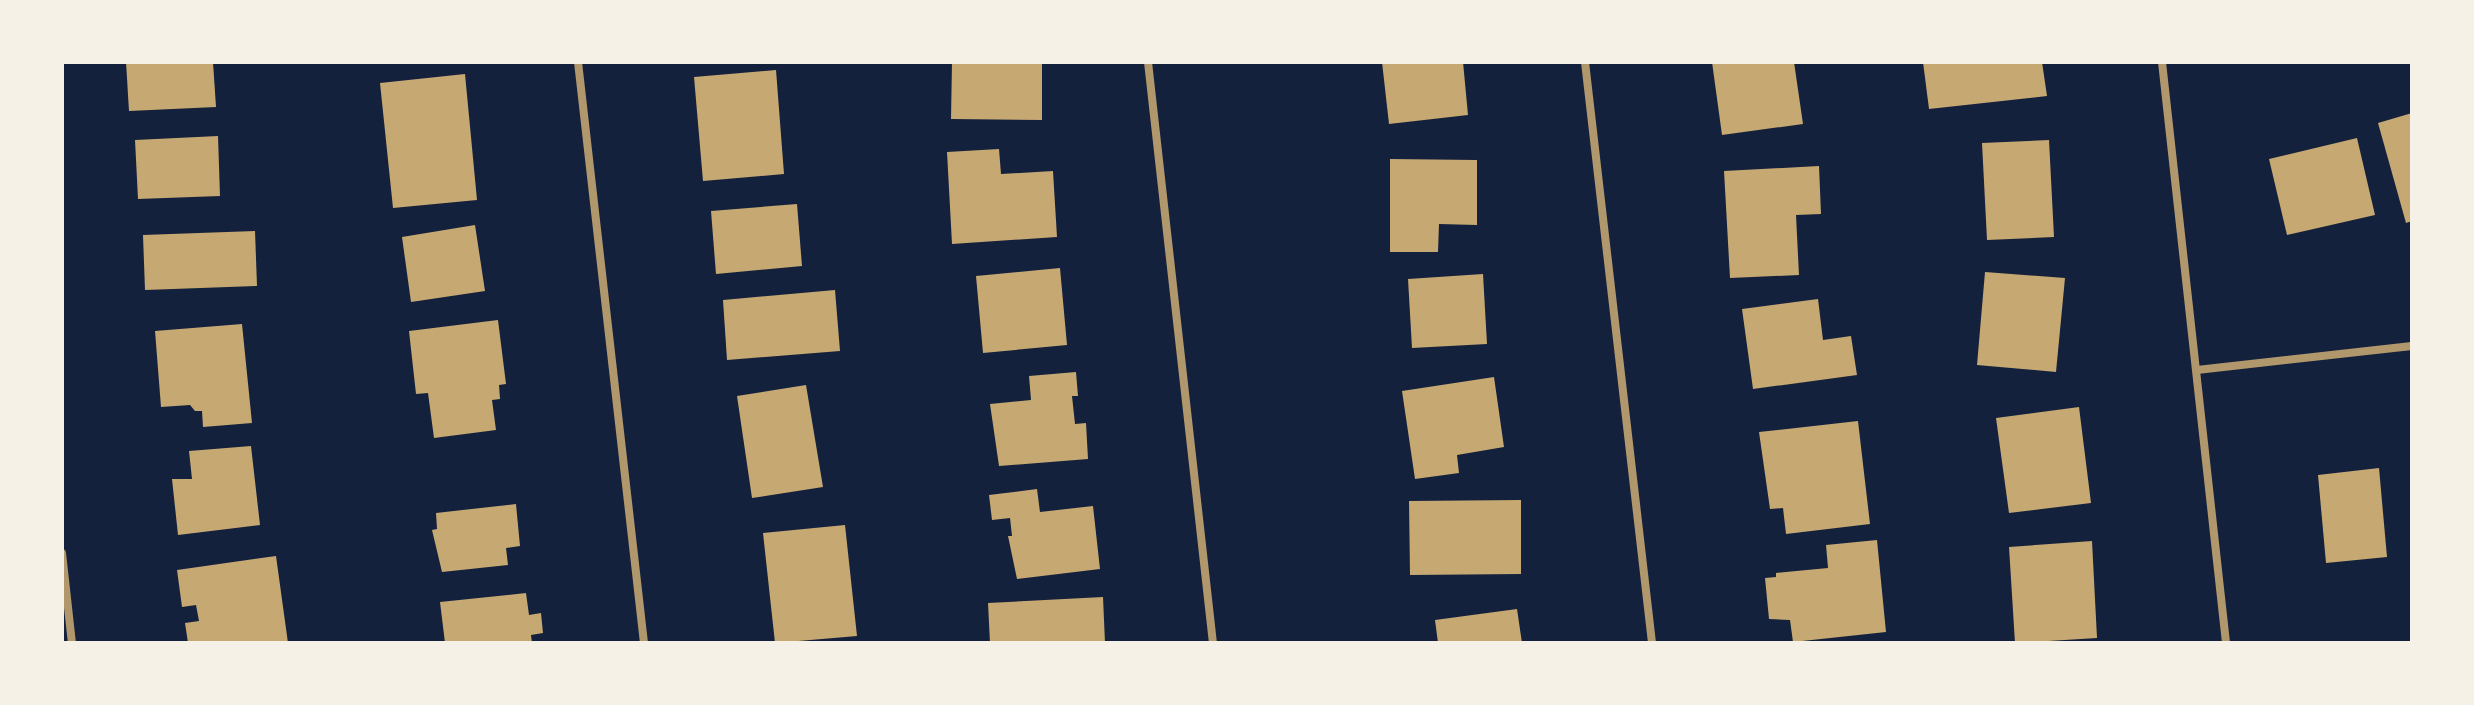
<!DOCTYPE html>
<html>
<head>
<meta charset="utf-8">
<style>
	body { margin:0 }
	#map { position:relative; width:2474px; height:705px; overflow:hidden; background:#14213d; font-family:Roboto,sans-serif }
	div>[style] { position:absolute }
	.building>* { inset:0; background:#c6a872 }
	.minor>* { height:8px; margin:-4px; padding:0 4px; transform-origin:4px; border-radius:4px; background:#b1986c }
	span { translate:-50% -50%; white-space:nowrap; text-align:center; line-height:1.15; -webkit-text-stroke:7px #f6f1e7; paint-order:stroke }
	.frame { position:absolute; inset:0; border:64px solid #f6f1e7; pointer-events:none }
</style>
</head>
<body>
<div id="map">
	<div class="building">
		<i style="clip-path:polygon(126px 62px,213px 62px,216px 107px,129px 111px)"></i>
		<i style="clip-path:polygon(952px 62px,1042px 62px,1042px 120px,951px 119px)"></i>
		<i style="clip-path:polygon(1382px 62px,1463px 62px,1468px 115px,1389px 124px)"></i>
		<i style="clip-path:polygon(1712px 62px,1794px 62px,1803px 124px,1722px 135px)"></i>
		<i style="clip-path:polygon(1923px 62px,2042px 62px,2047px 96px,1929px 109px)"></i>
		<i style="clip-path:polygon(776px 70px,784px 174px,703px 181px,694px 77px)"></i>
		<i style="clip-path:polygon(465px 74px,477px 200px,393px 208px,380px 83px)"></i>
		<i style="clip-path:polygon(2412px 113px,2412px 221px,2406px 223px,2378px 123px)"></i>
		<i style="clip-path:polygon(218px 136px,220px 196px,138px 199px,135px 140px)"></i>
		<i style="clip-path:polygon(2357px 138px,2375px 215px,2287px 235px,2269px 159px)"></i>
		<i style="clip-path:polygon(2049px 140px,2054px 237px,1987px 240px,1982px 143px)"></i>
		<i style="clip-path:polygon(999px 149px,1001px 174px,1053px 171px,1057px 237px,952px 244px,947px 152px)"></i>
		<i style="clip-path:polygon(1390px 159px,1477px 160px,1477px 225px,1439px 224px,1438px 252px,1390px 252px)"></i>
		<i style="clip-path:polygon(1819px 166px,1821px 214px,1796px 215px,1799px 275px,1730px 278px,1724px 171px)"></i>
		<i style="clip-path:polygon(797px 204px,802px 266px,716px 274px,711px 211px)"></i>
		<i style="clip-path:polygon(475px 225px,485px 291px,411px 302px,402px 237px)"></i>
		<i style="clip-path:polygon(255px 231px,257px 286px,145px 290px,143px 235px)"></i>
		<i style="clip-path:polygon(1060px 268px,1067px 345px,983px 353px,976px 276px)"></i>
		<i style="clip-path:polygon(1985px 272px,2065px 278px,2056px 372px,1977px 365px)"></i>
		<i style="clip-path:polygon(1483px 274px,1487px 344px,1412px 348px,1408px 279px)"></i>
		<i style="clip-path:polygon(835px 290px,840px 351px,727px 360px,723px 300px)"></i>
		<i style="clip-path:polygon(1818px 299px,1823px 340px,1851px 336px,1857px 375px,1753px 389px,1742px 309px)"></i>
		<i style="clip-path:polygon(498px 320px,506px 384px,499px 385px,500px 399px,492px 400px,496px 430px,434px 438px,428px 393px,416px 394px,409px 331px)"></i>
		<i style="clip-path:polygon(242px 324px,252px 423px,203px 427px,202px 411px,195px 411px,190px 405px,161px 407px,155px 331px)"></i>
		<i style="clip-path:polygon(1076px 372px,1078px 396px,1072px 396px,1075px 424px,1086px 423px,1088px 459px,999px 466px,990px 404px,1031px 400px,1029px 376px)"></i>
		<i style="clip-path:polygon(1494px 377px,1504px 447px,1457px 455px,1459px 473px,1415px 479px,1402px 391px)"></i>
		<i style="clip-path:polygon(806px 385px,823px 487px,752px 498px,737px 396px)"></i>
		<i style="clip-path:polygon(2079px 407px,2091px 503px,2009px 513px,1996px 418px)"></i>
		<i style="clip-path:polygon(1858px 421px,1870px 524px,1786px 534px,1783px 508px,1770px 509px,1759px 432px)"></i>
		<i style="clip-path:polygon(251px 446px,260px 525px,178px 535px,172px 479px,192px 479px,189px 451px)"></i>
		<i style="clip-path:polygon(2379px 468px,2387px 557px,2326px 563px,2318px 475px)"></i>
		<i style="clip-path:polygon(1037px 489px,1040px 512px,1093px 506px,1100px 569px,1017px 579px,1008px 536px,1012px 536px,1010px 518px,992px 520px,989px 495px)"></i>
		<i style="clip-path:polygon(1521px 500px,1521px 574px,1410px 575px,1409px 501px)"></i>
		<i style="clip-path:polygon(516px 504px,520px 546px,506px 548px,508px 565px,442px 572px,432px 530px,437px 529px,436px 513px)"></i>
		<i style="clip-path:polygon(845px 525px,857px 636px,775px 643px,763px 533px)"></i>
		<i style="clip-path:polygon(1877px 540px,1886px 632px,1793px 642px,1790px 620px,1769px 619px,1765px 578px,1776px 577px,1776px 573px,1828px 568px,1826px 545px)"></i>
		<i style="clip-path:polygon(2092px 541px,2097px 638px,2015px 643px,2009px 547px)"></i>
		<i style="clip-path:polygon(276px 556px,288px 643px,188px 643px,185px 623px,199px 621px,196px 605px,182px 607px,177px 570px)"></i>
		<i style="clip-path:polygon(526px 593px,529px 615px,541px 613px,543px 633px,531px 635px,532px 643px,445px 643px,440px 602px)"></i>
		<i style="clip-path:polygon(1103px 597px,1105px 643px,990px 643px,988px 603px)"></i>
		<i style="clip-path:polygon(1517px 609px,1522px 643px,1438px 643px,1435px 620px)"></i>
	</div>
	<div class="minor">
		<i style="left:578px;top:62px;width:585px;rotate:83.52deg"></i>
		<i style="left:1148px;top:62px;width:585px;rotate:83.62deg"></i>
		<i style="left:1585px;top:62px;width:585px;rotate:83.42deg"></i>
		<i style="left:2162px;top:62px;width:585px;rotate:83.71deg"></i>
		<i style="left:2197px;top:370px;width:216px;rotate:-6.4deg"></i>
		<i style="left:62px;top:553px;width:91px;rotate:83.7deg"></i>
	</div>
	<div class="frame"></div>
</div>
</body>
</html>
